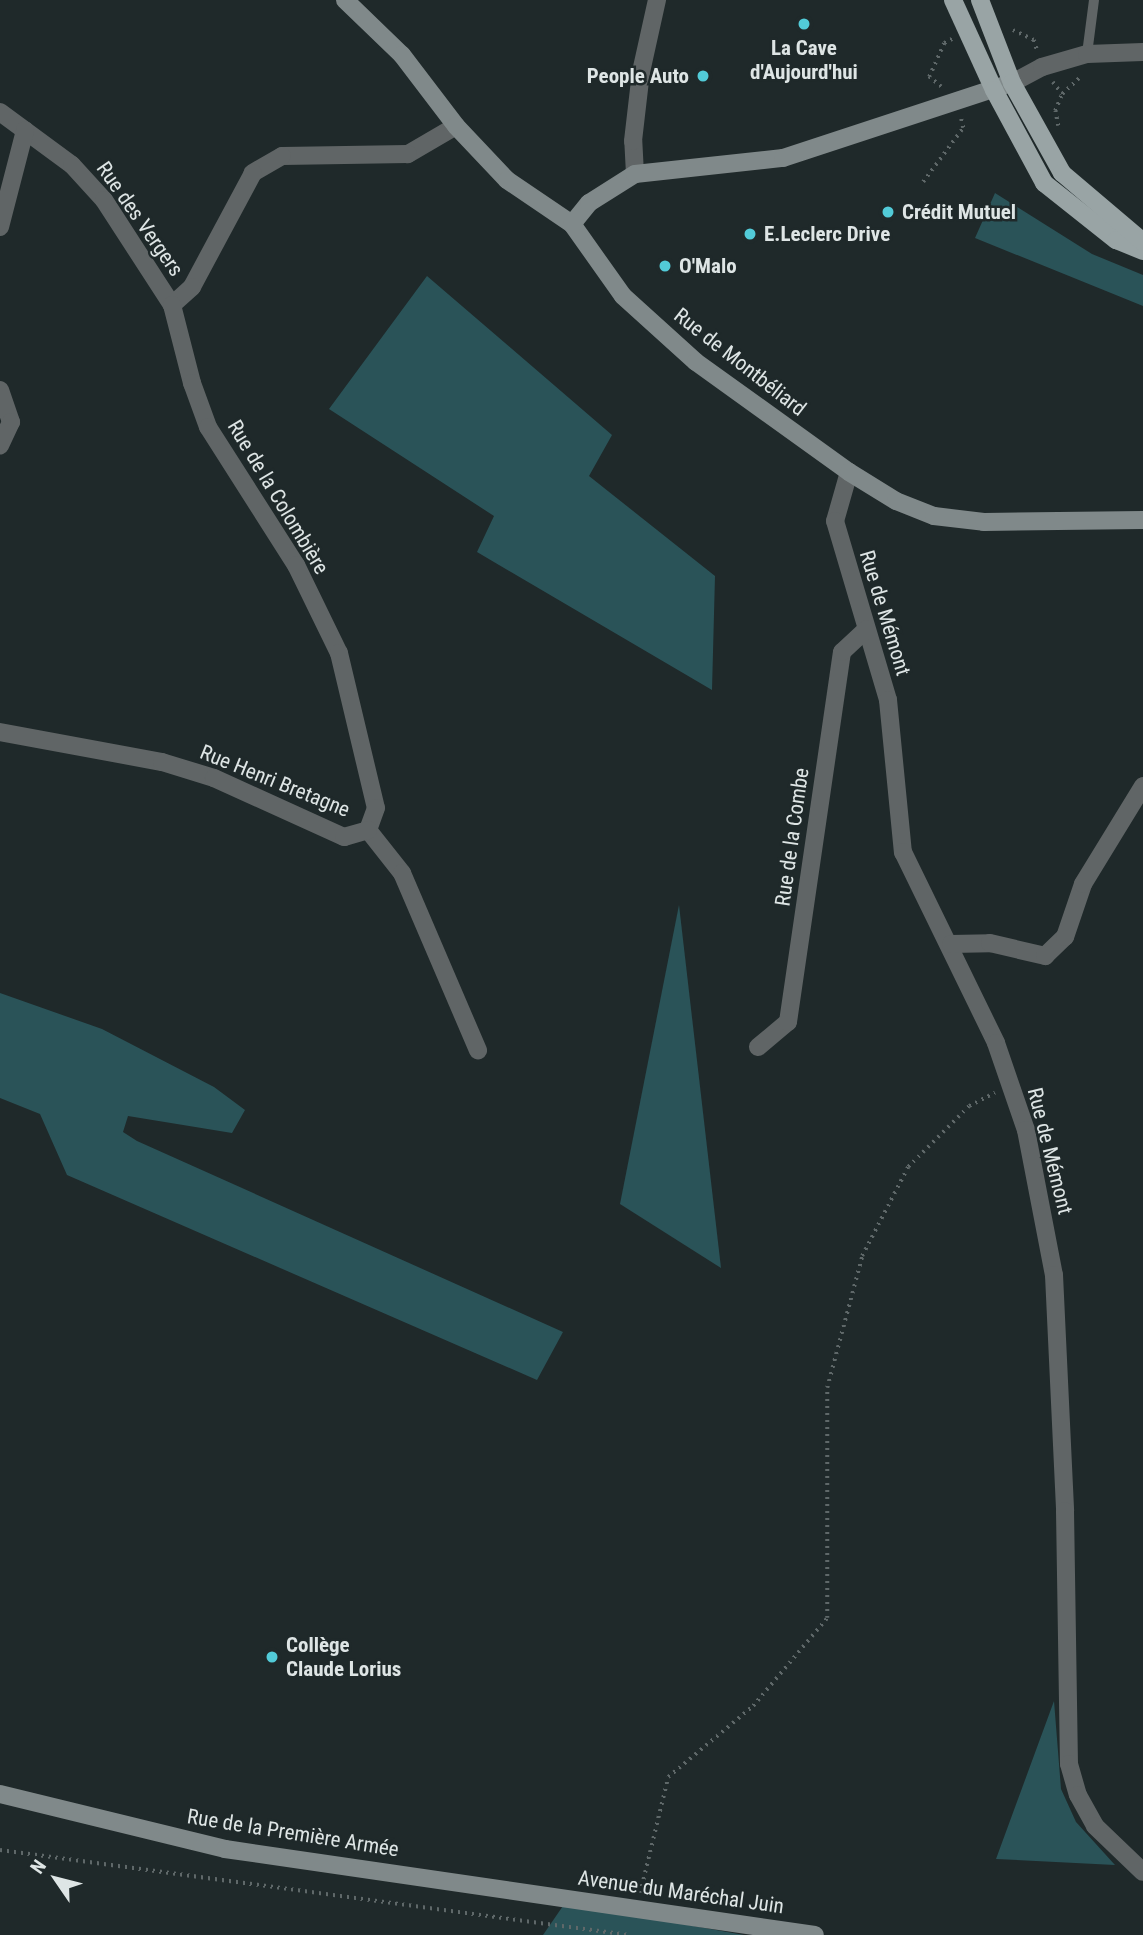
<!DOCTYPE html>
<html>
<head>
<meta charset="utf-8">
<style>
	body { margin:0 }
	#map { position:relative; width:1143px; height:1935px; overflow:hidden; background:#1f292a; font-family:"Roboto Condensed",sans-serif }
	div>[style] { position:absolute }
	.green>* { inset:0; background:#2a5358 }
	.path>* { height:3.5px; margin-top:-1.75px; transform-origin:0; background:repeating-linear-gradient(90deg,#5f6869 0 2px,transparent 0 7px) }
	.lane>* { height:10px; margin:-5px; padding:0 5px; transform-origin:5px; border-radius:5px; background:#606566 }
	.street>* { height:18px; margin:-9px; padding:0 9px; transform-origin:9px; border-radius:9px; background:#606566 }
	.secondary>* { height:18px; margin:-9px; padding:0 9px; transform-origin:9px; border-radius:9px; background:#80898a }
	.primary>* { height:18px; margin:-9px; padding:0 9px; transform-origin:9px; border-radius:9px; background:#99a4a5 }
	.dots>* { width:19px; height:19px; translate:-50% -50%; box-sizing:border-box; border:4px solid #1f292a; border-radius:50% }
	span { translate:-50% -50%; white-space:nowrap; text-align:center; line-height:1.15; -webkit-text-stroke:5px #1f292a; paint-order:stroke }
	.poi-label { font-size:21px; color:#dee5e5; font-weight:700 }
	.right { translate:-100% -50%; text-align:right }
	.left { translate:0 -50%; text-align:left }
	.street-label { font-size:21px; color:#dee5e5 }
	.north { position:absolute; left:21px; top:1844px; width:70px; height:70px; -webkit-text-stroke:5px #1f292a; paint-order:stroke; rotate:305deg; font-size:19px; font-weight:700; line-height:28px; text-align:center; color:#dee5e5 }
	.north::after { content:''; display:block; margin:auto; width:24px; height:32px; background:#dee5e5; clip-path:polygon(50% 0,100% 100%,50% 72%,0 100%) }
</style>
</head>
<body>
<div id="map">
	<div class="green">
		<i style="clip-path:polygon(995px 193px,1092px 254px,1143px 275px,1143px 306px,975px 238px)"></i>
		<i style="clip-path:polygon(427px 276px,612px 435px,589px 476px,715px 576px,712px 690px,477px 552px,494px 516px,329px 409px)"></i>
		<i style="clip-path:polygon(679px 905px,721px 1268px,620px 1204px)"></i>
		<i style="clip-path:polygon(0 993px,102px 1029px,214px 1087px,245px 1110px,232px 1133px,128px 1116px,123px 1132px,137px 1141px,563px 1332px,537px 1380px,67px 1175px,40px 1114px,0 1098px)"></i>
		<i style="clip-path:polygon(1054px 1701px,1061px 1789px,1076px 1822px,1115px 1865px,996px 1859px)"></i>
		<i style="clip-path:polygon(565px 1903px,744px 1935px,543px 1935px)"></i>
	</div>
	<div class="path">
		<i style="left:1013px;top:30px;width:23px;rotate:25deg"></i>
		<i style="left:1034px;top:40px;width:10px;rotate:73deg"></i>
		<i style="left:1053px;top:82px;width:15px;rotate:53deg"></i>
		<i style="left:941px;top:87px;width:16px;rotate:-140deg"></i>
		<i style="left:929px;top:77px;width:37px;rotate:-66deg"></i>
		<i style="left:944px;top:43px;width:9px;rotate:-27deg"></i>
		<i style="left:1058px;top:126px;width:15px;rotate:-101deg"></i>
		<i style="left:1055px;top:111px;width:18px;rotate:-68deg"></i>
		<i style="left:1062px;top:94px;width:25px;rotate:-43deg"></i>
		<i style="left:923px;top:182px;width:67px;rotate:-53.5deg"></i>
		<i style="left:963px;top:128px;width:9px;rotate:-103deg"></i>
		<i style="left:0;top:1850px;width:635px;rotate:7.7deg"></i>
		<i style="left:640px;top:1893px;width:119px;rotate:-76.4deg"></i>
		<i style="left:668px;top:1777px;width:111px;rotate:-39.9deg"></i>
		<i style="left:753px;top:1706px;width:115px;rotate:-49.9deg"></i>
		<i style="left:827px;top:1618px;width:230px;rotate:-90deg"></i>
		<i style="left:827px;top:1388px;width:137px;rotate:-75.1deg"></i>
		<i style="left:862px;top:1256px;width:100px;rotate:-62.7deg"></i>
		<i style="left:908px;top:1167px;width:86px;rotate:-45deg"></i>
		<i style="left:969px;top:1106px;width:29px;rotate:-27deg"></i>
	</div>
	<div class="lane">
		<i style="left:1087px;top:54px;width:54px;rotate:-82.6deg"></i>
	</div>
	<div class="street">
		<i style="left:1012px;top:83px;width:34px;rotate:-28deg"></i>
		<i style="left:1042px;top:67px;width:47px;rotate:-16.1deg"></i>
		<i style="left:1087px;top:54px;width:56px;rotate:-2deg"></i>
		<i style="left:0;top:112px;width:89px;rotate:36.4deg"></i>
		<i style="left:72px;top:165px;width:47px;rotate:47.6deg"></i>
		<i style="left:104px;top:200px;width:125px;rotate:57.1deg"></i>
		<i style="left:456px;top:126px;width:56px;rotate:149.7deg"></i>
		<i style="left:408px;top:154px;width:126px;rotate:179.1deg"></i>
		<i style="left:282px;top:156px;width:34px;rotate:150deg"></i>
		<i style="left:253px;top:173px;width:129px;rotate:118.2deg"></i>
		<i style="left:192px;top:287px;width:27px;rotate:138deg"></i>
		<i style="left:172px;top:305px;width:81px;rotate:75.6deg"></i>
		<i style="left:192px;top:383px;width:47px;rotate:70deg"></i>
		<i style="left:208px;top:427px;width:164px;rotate:57.5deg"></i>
		<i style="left:296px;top:565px;width:98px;rotate:64deg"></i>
		<i style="left:339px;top:653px;width:159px;rotate:76.6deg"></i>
		<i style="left:376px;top:808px;width:23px;rotate:110deg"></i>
		<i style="left:368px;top:830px;width:55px;rotate:51.7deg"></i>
		<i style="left:402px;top:873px;width:193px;rotate:66.8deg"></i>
		<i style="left:635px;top:174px;width:33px;rotate:-93deg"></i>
		<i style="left:633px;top:141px;width:69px;rotate:-83.4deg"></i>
		<i style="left:641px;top:72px;width:74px;rotate:-77.5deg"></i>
		<i style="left:0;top:227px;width:100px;rotate:-75.5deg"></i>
		<i style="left:0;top:390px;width:34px;rotate:71deg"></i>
		<i style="left:11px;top:422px;width:26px;rotate:115deg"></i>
		<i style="left:849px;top:472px;width:51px;rotate:105.9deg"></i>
		<i style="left:835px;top:521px;width:187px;rotate:73.5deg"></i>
		<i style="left:888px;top:700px;width:153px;rotate:84.4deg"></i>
		<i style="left:903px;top:852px;width:212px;rotate:64deg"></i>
		<i style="left:996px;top:1043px;width:92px;rotate:71deg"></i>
		<i style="left:1026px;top:1130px;width:148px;rotate:79.1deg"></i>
		<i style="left:1054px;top:1275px;width:236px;rotate:87.3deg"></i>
		<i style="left:1065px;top:1511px;width:253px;rotate:89.1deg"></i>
		<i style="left:1069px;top:1764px;width:32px;rotate:74deg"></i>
		<i style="left:1078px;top:1795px;width:35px;rotate:61deg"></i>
		<i style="left:1095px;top:1826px;width:66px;rotate:43.8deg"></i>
		<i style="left:0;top:732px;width:165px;rotate:10.5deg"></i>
		<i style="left:162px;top:762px;width:54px;rotate:17.1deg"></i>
		<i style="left:214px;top:778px;width:143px;rotate:24.4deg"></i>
		<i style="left:344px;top:837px;width:25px;rotate:-16deg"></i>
		<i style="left:951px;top:944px;width:39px;rotate:-1deg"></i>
		<i style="left:990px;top:943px;width:57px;rotate:13.3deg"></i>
		<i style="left:1045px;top:956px;width:28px;rotate:-44deg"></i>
		<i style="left:1065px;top:937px;width:56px;rotate:-71.2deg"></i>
		<i style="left:1083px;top:884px;width:115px;rotate:-58.5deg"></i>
		<i style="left:758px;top:1047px;width:39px;rotate:-40deg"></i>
		<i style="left:788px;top:1022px;width:374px;rotate:-81.7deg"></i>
		<i style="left:842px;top:652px;width:33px;rotate:-43deg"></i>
	</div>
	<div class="secondary">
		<i style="left:345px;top:0;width:79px;rotate:44deg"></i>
		<i style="left:402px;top:55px;width:89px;rotate:52.7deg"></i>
		<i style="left:456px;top:126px;width:74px;rotate:46.6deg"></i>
		<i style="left:507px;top:180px;width:78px;rotate:34.1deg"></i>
		<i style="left:572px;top:224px;width:88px;rotate:54.7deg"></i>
		<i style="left:623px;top:296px;width:98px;rotate:42.1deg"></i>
		<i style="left:696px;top:362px;width:188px;rotate:35.7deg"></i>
		<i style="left:849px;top:472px;width:55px;rotate:31.7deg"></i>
		<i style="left:896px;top:501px;width:41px;rotate:21.5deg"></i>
		<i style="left:934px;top:516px;width:50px;rotate:6.8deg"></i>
		<i style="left:984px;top:522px;width:159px;rotate:-0.7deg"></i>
		<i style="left:572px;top:224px;width:27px;rotate:-51deg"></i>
		<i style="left:589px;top:203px;width:54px;rotate:-32.2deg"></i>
		<i style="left:635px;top:174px;width:149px;rotate:-6.2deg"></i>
		<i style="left:783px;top:158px;width:237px;rotate:-18.2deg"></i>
		<i style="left:0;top:1794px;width:232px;rotate:13.7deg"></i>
		<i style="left:225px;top:1849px;width:596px;rotate:8.29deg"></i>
	</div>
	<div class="primary">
		<i style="left:953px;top:0;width:99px;rotate:65.5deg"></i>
		<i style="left:994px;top:90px;width:106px;rotate:61.7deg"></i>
		<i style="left:1044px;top:183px;width:92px;rotate:38.4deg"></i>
		<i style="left:1116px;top:240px;width:29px;rotate:22deg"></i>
		<i style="left:980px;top:0;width:89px;rotate:68.9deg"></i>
		<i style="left:1012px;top:83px;width:103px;rotate:60.9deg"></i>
		<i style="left:1062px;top:173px;width:106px;rotate:40.4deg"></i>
	</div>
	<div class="dots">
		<i style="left:804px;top:24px;background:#52cbd8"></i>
		<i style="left:703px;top:76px;background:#52cbd8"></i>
		<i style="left:888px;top:212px;background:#52cbd8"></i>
		<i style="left:750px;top:234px;background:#52cbd8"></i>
		<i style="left:665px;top:266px;background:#52cbd8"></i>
		<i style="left:272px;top:1657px;background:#52cbd8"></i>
	</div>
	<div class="poi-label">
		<span style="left:804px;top:60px">La Cave<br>d'Aujourd'hui</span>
		<span class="right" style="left:689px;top:76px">People Auto</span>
		<span class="left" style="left:902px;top:212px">Crédit Mutuel</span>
		<span class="left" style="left:764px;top:234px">E.Leclerc Drive</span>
		<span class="left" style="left:679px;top:266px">O'Malo</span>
		<span class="left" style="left:286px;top:1657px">Collège<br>Claude Lorius</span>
	</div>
	<div class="street-label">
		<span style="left:140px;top:219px;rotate:55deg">Rue des Vergers</span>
		<span style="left:740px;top:362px;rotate:38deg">Rue de Montbéliard</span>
		<span style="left:278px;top:497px;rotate:59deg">Rue de la Colombière</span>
		<span style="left:885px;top:613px;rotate:73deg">Rue de Mémont</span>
		<span style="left:275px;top:781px;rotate:22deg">Rue Henri Bretagne</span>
		<span style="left:792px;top:837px;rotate:-82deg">Rue de la Combe</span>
		<span style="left:1050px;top:1151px;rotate:76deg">Rue de Mémont</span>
		<span style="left:293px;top:1833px;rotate:9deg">Rue de la Première Armée</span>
		<span style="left:681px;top:1892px;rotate:8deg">Avenue du Maréchal Juin</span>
	</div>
	<div class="north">N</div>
</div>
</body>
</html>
